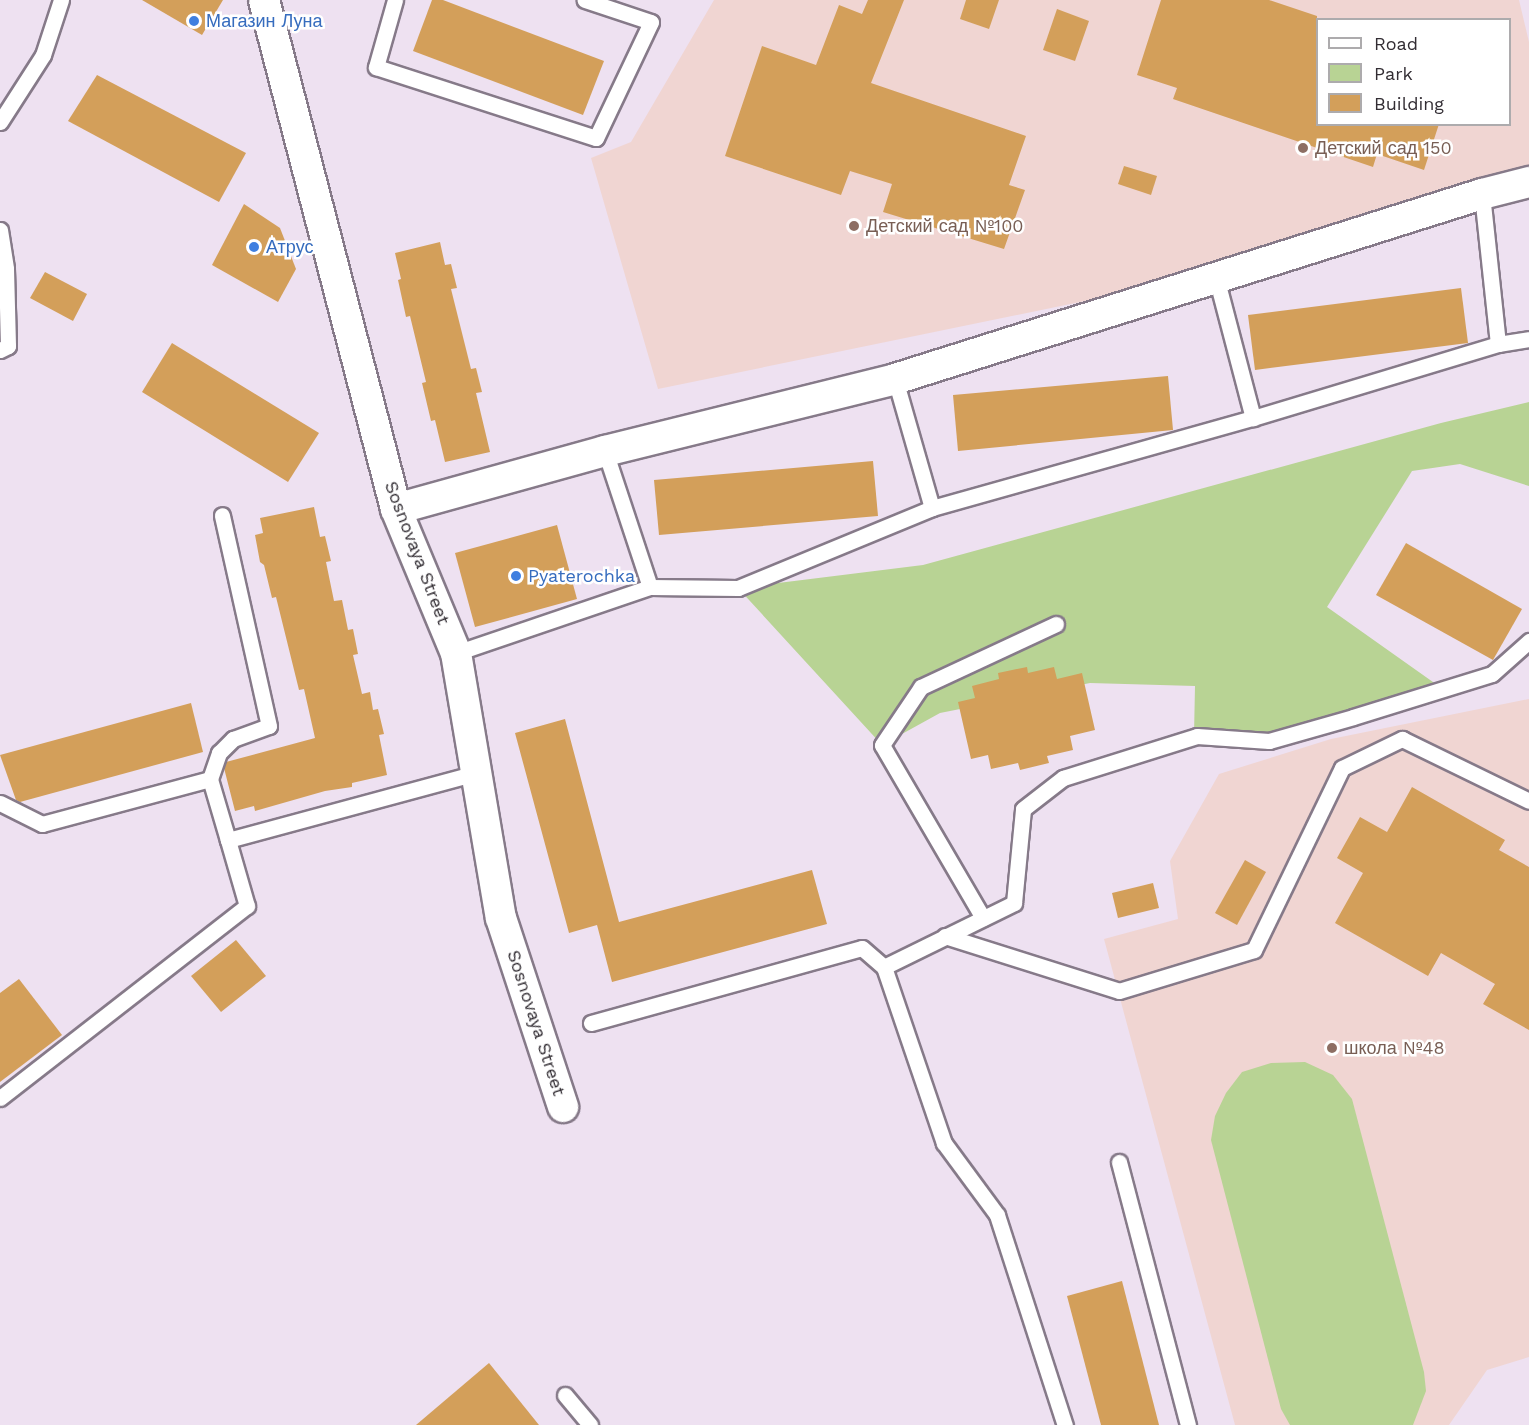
<!DOCTYPE html>
<html>
<head>
<meta charset="utf-8">
<style>
	body { margin:0 }
	#map { position:relative; width:1529px; height:1425px; overflow:hidden; background:#eee1f1; font-family:"Work Sans",sans-serif }
	div>[style] { position:absolute }
	.education>* { inset:0; background:#f0d5d2 }
	.green>* { inset:0; background:#b8d394 }
	.building>* { inset:0; background:#d39f5a }
	.roads { filter:drop-shadow(2px 0 #867a89) drop-shadow(-2px 0 #867a89) drop-shadow(0 2px #867a89) drop-shadow(0 -2px #867a89) }
	.service>* { height:15px; margin:-7.5px; padding:0 7.5px; transform-origin:7.5px; border-radius:7.5px; background:#fff }
	.minor>* { height:30px; margin:-15px; padding:0 15px; transform-origin:15px; border-radius:15px; background:#fff }
	.dots>* { width:16px; height:16px; translate:-50% -50%; box-sizing:border-box; border:3px solid #fff; border-radius:50% }
	span { translate:-50% -50%; white-space:nowrap; text-align:center; line-height:1.15; -webkit-text-stroke:5px #fff; paint-order:stroke }
	.shop-label { font-size:18px; color:#366cbe }
	.left { translate:0 -50%; text-align:left }
	.education-label { font-size:18px; color:#785e54 }
	.street-label { font-size:18px; color:#322d33 }
	.legend { position:absolute; left:1316px; top:18px; width:195px; height:108px; box-sizing:border-box; background:#fff; border:2px solid #adabad; margin:0; padding:8px 10px; list-style:none; font-size:18px; color:#322d33 }
	.legend li { display:flex; align-items:center; gap:12px; height:30px }
	.legend b { width:30px; border:2px solid #adabad }
</style>
</head>
<body>
<div id="map">
	<div class="education">
		<i style="clip-path:polygon(evenodd,714px 0,1519px 0,1529px 42px,1529px 172px,1114px 295px,658px 389px,591px 158px,631px 142px,714px 0,1318px 20px,1510px 20px,1510px 124px,1318px 124px,1318px 20px)"></i>
		<i style="clip-path:polygon(1529px 699px,1529px 1357px,1487px 1370px,1449px 1425px,1235px 1425px,1104px 939px,1178px 919px,1170px 861px,1219px 774px,1331px 739px)"></i>
	</div>
	<div class="green">
		<i style="clip-path:polygon(1529px 402px,1529px 486px,1460px 464px,1412px 471px,1327px 607px,1440px 687px,1269px 741px,1194px 735px,1195px 686px,1090px 683px,940px 713px,882px 745px,738px 588px,923px 565px,1441px 423px)"></i>
		<i style="clip-path:polygon(1305px 1062px,1333px 1075px,1352px 1099px,1424px 1372px,1426px 1391px,1413px 1425px,1290px 1425px,1281px 1409px,1211px 1140px,1215px 1116px,1226px 1093px,1242px 1072px,1271px 1063px)"></i>
	</div>
	<div class="building">
		<i style="clip-path:polygon(142px 0,223px 0,202px 35px)"></i>
		<i style="clip-path:polygon(432px 0,443px 0,604px 61px,583px 115px,413px 51px)"></i>
		<i style="clip-path:polygon(868px 0,904px 0,871px 83px,1026px 136px,1009px 185px,1025px 190px,1004px 249px,883px 212px,892px 184px,850px 171px,841px 195px,725px 156px,762px 46px,816px 65px,839px 5px,862px 14px)"></i>
		<i style="clip-path:polygon(966px 0,999px 0,989px 29px,960px 19px)"></i>
		<i style="clip-path:polygon(1161px 0,1269px 0,1317px 16px,1317px 124px,1439px 124px,1424px 170px,1377px 154px,1373px 167px,1173px 99px,1177px 88px,1137px 75px)"></i>
		<i style="clip-path:polygon(1057px 9px,1089px 21px,1075px 61px,1043px 50px)"></i>
		<i style="clip-path:polygon(97px 75px,246px 153px,219px 202px,68px 121px)"></i>
		<i style="clip-path:polygon(1124px 166px,1157px 176px,1151px 195px,1118px 184px)"></i>
		<i style="clip-path:polygon(244px 204px,280px 228px,296px 269px,278px 302px,212px 265px)"></i>
		<i style="clip-path:polygon(440px 242px,445px 265px,451px 264px,457px 288px,451px 289px,471px 369px,476px 368px,482px 392px,476px 393px,490px 452px,445px 462px,435px 420px,431px 421px,422px 383px,426px 382px,410px 316px,406px 317px,398px 280px,401px 279px,395px 253px)"></i>
		<i style="clip-path:polygon(45px 272px,87px 294px,73px 321px,30px 298px)"></i>
		<i style="clip-path:polygon(1461px 288px,1468px 343px,1255px 370px,1248px 315px)"></i>
		<i style="clip-path:polygon(172px 343px,319px 433px,288px 482px,142px 392px)"></i>
		<i style="clip-path:polygon(1168px 376px,1173px 430px,958px 451px,953px 395px)"></i>
		<i style="clip-path:polygon(873px 461px,878px 516px,659px 535px,654px 480px)"></i>
		<i style="clip-path:polygon(314px 507px,320px 537px,325px 536px,331px 561px,326px 562px,334px 601px,342px 600px,348px 630px,353px 629px,358px 654px,353px 655px,362px 694px,370px 692px,373px 710px,378px 709px,384px 734px,379px 735px,387px 775px,352px 783px,352px 787px,325px 791px,255px 811px,254px 806px,235px 811px,224px 768px,226px 762px,315px 738px,304px 689px,299px 690px,276px 597px,272px 598px,264px 565px,260px 562px,255px 535px,263px 533px,260px 518px)"></i>
		<i style="clip-path:polygon(557px 525px,577px 599px,475px 627px,455px 553px)"></i>
		<i style="clip-path:polygon(1406px 543px,1522px 609px,1493px 660px,1376px 595px)"></i>
		<i style="clip-path:polygon(1027px 667px,1028px 673px,1054px 667px,1057px 679px,1082px 673px,1095px 730px,1070px 736px,1073px 750px,1047px 756px,1049px 763px,1020px 770px,1018px 763px,991px 769px,988px 755px,971px 759px,958px 702px,975px 698px,972px 686px,999px 679px,998px 673px)"></i>
		<i style="clip-path:polygon(191px 703px,203px 752px,20px 802px,16px 800px,0 755px)"></i>
		<i style="clip-path:polygon(565px 719px,619px 922px,812px 870px,827px 924px,612px 982px,597px 925px,569px 933px,515px 733px)"></i>
		<i style="clip-path:polygon(1412px 787px,1505px 840px,1499px 850px,1529px 867px,1529px 1030px,1483px 1004px,1495px 984px,1441px 953px,1428px 976px,1335px 923px,1363px 873px,1337px 858px,1360px 817px,1387px 832px)"></i>
		<i style="clip-path:polygon(1245px 860px,1266px 872px,1237px 925px,1215px 913px)"></i>
		<i style="clip-path:polygon(1153px 883px,1159px 908px,1118px 918px,1112px 893px)"></i>
		<i style="clip-path:polygon(236px 940px,266px 976px,221px 1012px,191px 976px)"></i>
		<i style="clip-path:polygon(19px 979px,62px 1035px,0 1082px,0 993px)"></i>
		<i style="clip-path:polygon(1122px 1281px,1159px 1425px,1101px 1425px,1067px 1296px)"></i>
		<i style="clip-path:polygon(489px 1363px,539px 1425px,416px 1425px)"></i>
	</div>
	<div class="roads">
		<div class="service">
			<i style="left:395px;top:0;width:70px;rotate:105.8deg"></i>
			<i style="left:376px;top:67px;width:231px;rotate:17.9deg"></i>
			<i style="left:596px;top:138px;width:128px;rotate:-64.6deg"></i>
			<i style="left:651px;top:22px;width:70px;rotate:-161.6deg"></i>
			<i style="left:0;top:122px;width:80px;rotate:-57.3deg"></i>
			<i style="left:43px;top:55px;width:58px;rotate:-71.9deg"></i>
			<i style="left:0;top:230px;width:39px;rotate:81deg"></i>
			<i style="left:6px;top:269px;width:77px;rotate:88.5deg"></i>
			<i style="left:8px;top:346px;width:9px;rotate:153deg"></i>
			<i style="left:1216px;top:277px;width:146px;rotate:75.3deg"></i>
			<i style="left:1253px;top:418px;width:256px;rotate:-16.8deg"></i>
			<i style="left:1498px;top:344px;width:151px;rotate:-96.1deg"></i>
			<i style="left:1498px;top:344px;width:31px;rotate:-9deg"></i>
			<i style="left:605px;top:451px;width:143px;rotate:71.7deg"></i>
			<i style="left:650px;top:587px;width:88px;rotate:0.7deg"></i>
			<i style="left:738px;top:588px;width:210px;rotate:-22.4deg"></i>
			<i style="left:932px;top:508px;width:134px;rotate:-106deg"></i>
			<i style="left:932px;top:508px;width:333px;rotate:-15.7deg"></i>
			<i style="left:456px;top:653px;width:205px;rotate:-18.8deg"></i>
			<i style="left:210px;top:779px;width:28px;rotate:-71deg"></i>
			<i style="left:219px;top:753px;width:20px;rotate:-45deg"></i>
			<i style="left:233px;top:739px;width:38px;rotate:-20deg"></i>
			<i style="left:269px;top:726px;width:216px;rotate:-102.6deg"></i>
			<i style="left:0;top:803px;width:47px;rotate:26.6deg"></i>
			<i style="left:42px;top:824px;width:174px;rotate:-15deg"></i>
			<i style="left:210px;top:779px;width:64px;rotate:73.6deg"></i>
			<i style="left:228px;top:840px;width:258px;rotate:-15.1deg"></i>
			<i style="left:983px;top:918px;width:200px;rotate:-120.3deg"></i>
			<i style="left:882px;top:745px;width:70px;rotate:-56.1deg"></i>
			<i style="left:921px;top:687px;width:149px;rotate:-25deg"></i>
			<i style="left:945px;top:936px;width:182px;rotate:17.5deg"></i>
			<i style="left:1119px;top:991px;width:141px;rotate:-16.9deg"></i>
			<i style="left:1254px;top:950px;width:202px;rotate:-64.2deg"></i>
			<i style="left:1342px;top:768px;width:67px;rotate:-25.8deg"></i>
			<i style="left:1402px;top:739px;width:141px;rotate:26deg"></i>
			<i style="left:884px;top:967px;width:186px;rotate:71.2deg"></i>
			<i style="left:944px;top:1143px;width:89px;rotate:53.6deg"></i>
			<i style="left:997px;top:1215px;width:221px;rotate:72.1deg"></i>
			<i style="left:591px;top:1023px;width:281px;rotate:-15.5deg"></i>
			<i style="left:862px;top:948px;width:29px;rotate:41deg"></i>
			<i style="left:884px;top:967px;width:145px;rotate:-26.2deg"></i>
			<i style="left:1014px;top:903px;width:94px;rotate:-84.5deg"></i>
			<i style="left:1023px;top:809px;width:51px;rotate:-37.8deg"></i>
			<i style="left:1063px;top:778px;width:140px;rotate:-17.4deg"></i>
			<i style="left:1197px;top:736px;width:72px;rotate:4deg"></i>
			<i style="left:1269px;top:741px;width:87px;rotate:-15.9deg"></i>
			<i style="left:1353px;top:717px;width:145px;rotate:-17.2deg"></i>
			<i style="left:1492px;top:674px;width:50px;rotate:-41.7deg"></i>
			<i style="left:0;top:1098px;width:313px;rotate:-37.9deg"></i>
			<i style="left:247px;top:906px;width:69px;rotate:-106.1deg"></i>
			<i style="left:1119px;top:1162px;width:272px;rotate:75.3deg"></i>
			<i style="left:565px;top:1395px;width:39px;rotate:50deg"></i>
		</div>
		<div class="minor">
			<i style="left:264px;top:0;width:526px;rotate:75.46deg"></i>
			<i style="left:396px;top:509px;width:156px;rotate:67.4deg"></i>
			<i style="left:456px;top:653px;width:269px;rotate:80.4deg"></i>
			<i style="left:501px;top:918px;width:199px;rotate:71.8deg"></i>
			<i style="left:396px;top:509px;width:217px;rotate:-15.5deg"></i>
			<i style="left:605px;top:451px;width:299px;rotate:-13.9deg"></i>
			<i style="left:895px;top:379px;width:615px;rotate:-17.49deg"></i>
			<i style="left:1482px;top:194px;width:49px;rotate:-14.3deg"></i>
		</div>
	</div>
	<div class="dots">
		<i style="left:194px;top:21px;background:#3f7fe0"></i>
		<i style="left:1303px;top:148px;background:#8d6e63"></i>
		<i style="left:854px;top:226px;background:#8d6e63"></i>
		<i style="left:254px;top:247px;background:#3f7fe0"></i>
		<i style="left:516px;top:576px;background:#3f7fe0"></i>
		<i style="left:1332px;top:1048px;background:#8d6e63"></i>
	</div>
	<div class="shop-label">
		<span class="left" style="left:206px;top:21px">Магазин Луна</span>
		<span class="left" style="left:266px;top:247px">Атрус</span>
		<span class="left" style="left:528px;top:576px">Pyaterochka</span>
	</div>
	<div class="education-label">
		<span class="left" style="left:1315px;top:148px">Детский сад 150</span>
		<span class="left" style="left:866px;top:226px">Детский сад №100</span>
		<span class="left" style="left:1344px;top:1048px">школа №48</span>
	</div>
	<div class="street-label">
		<span style="left:417px;top:553px;rotate:69deg">Sosnovaya Street</span>
		<span style="left:536px;top:1023px;rotate:72deg">Sosnovaya Street</span>
	</div>
	<ul class="legend">
	<li><b style="height:8px;background:#fff"></b>Road</li>
	<li><b style="height:16px;background:#b8d394"></b>Park</li>
	<li><b style="height:16px;background:#d39f5a"></b>Building</li>
	</ul>
</div>
</body>
</html>
